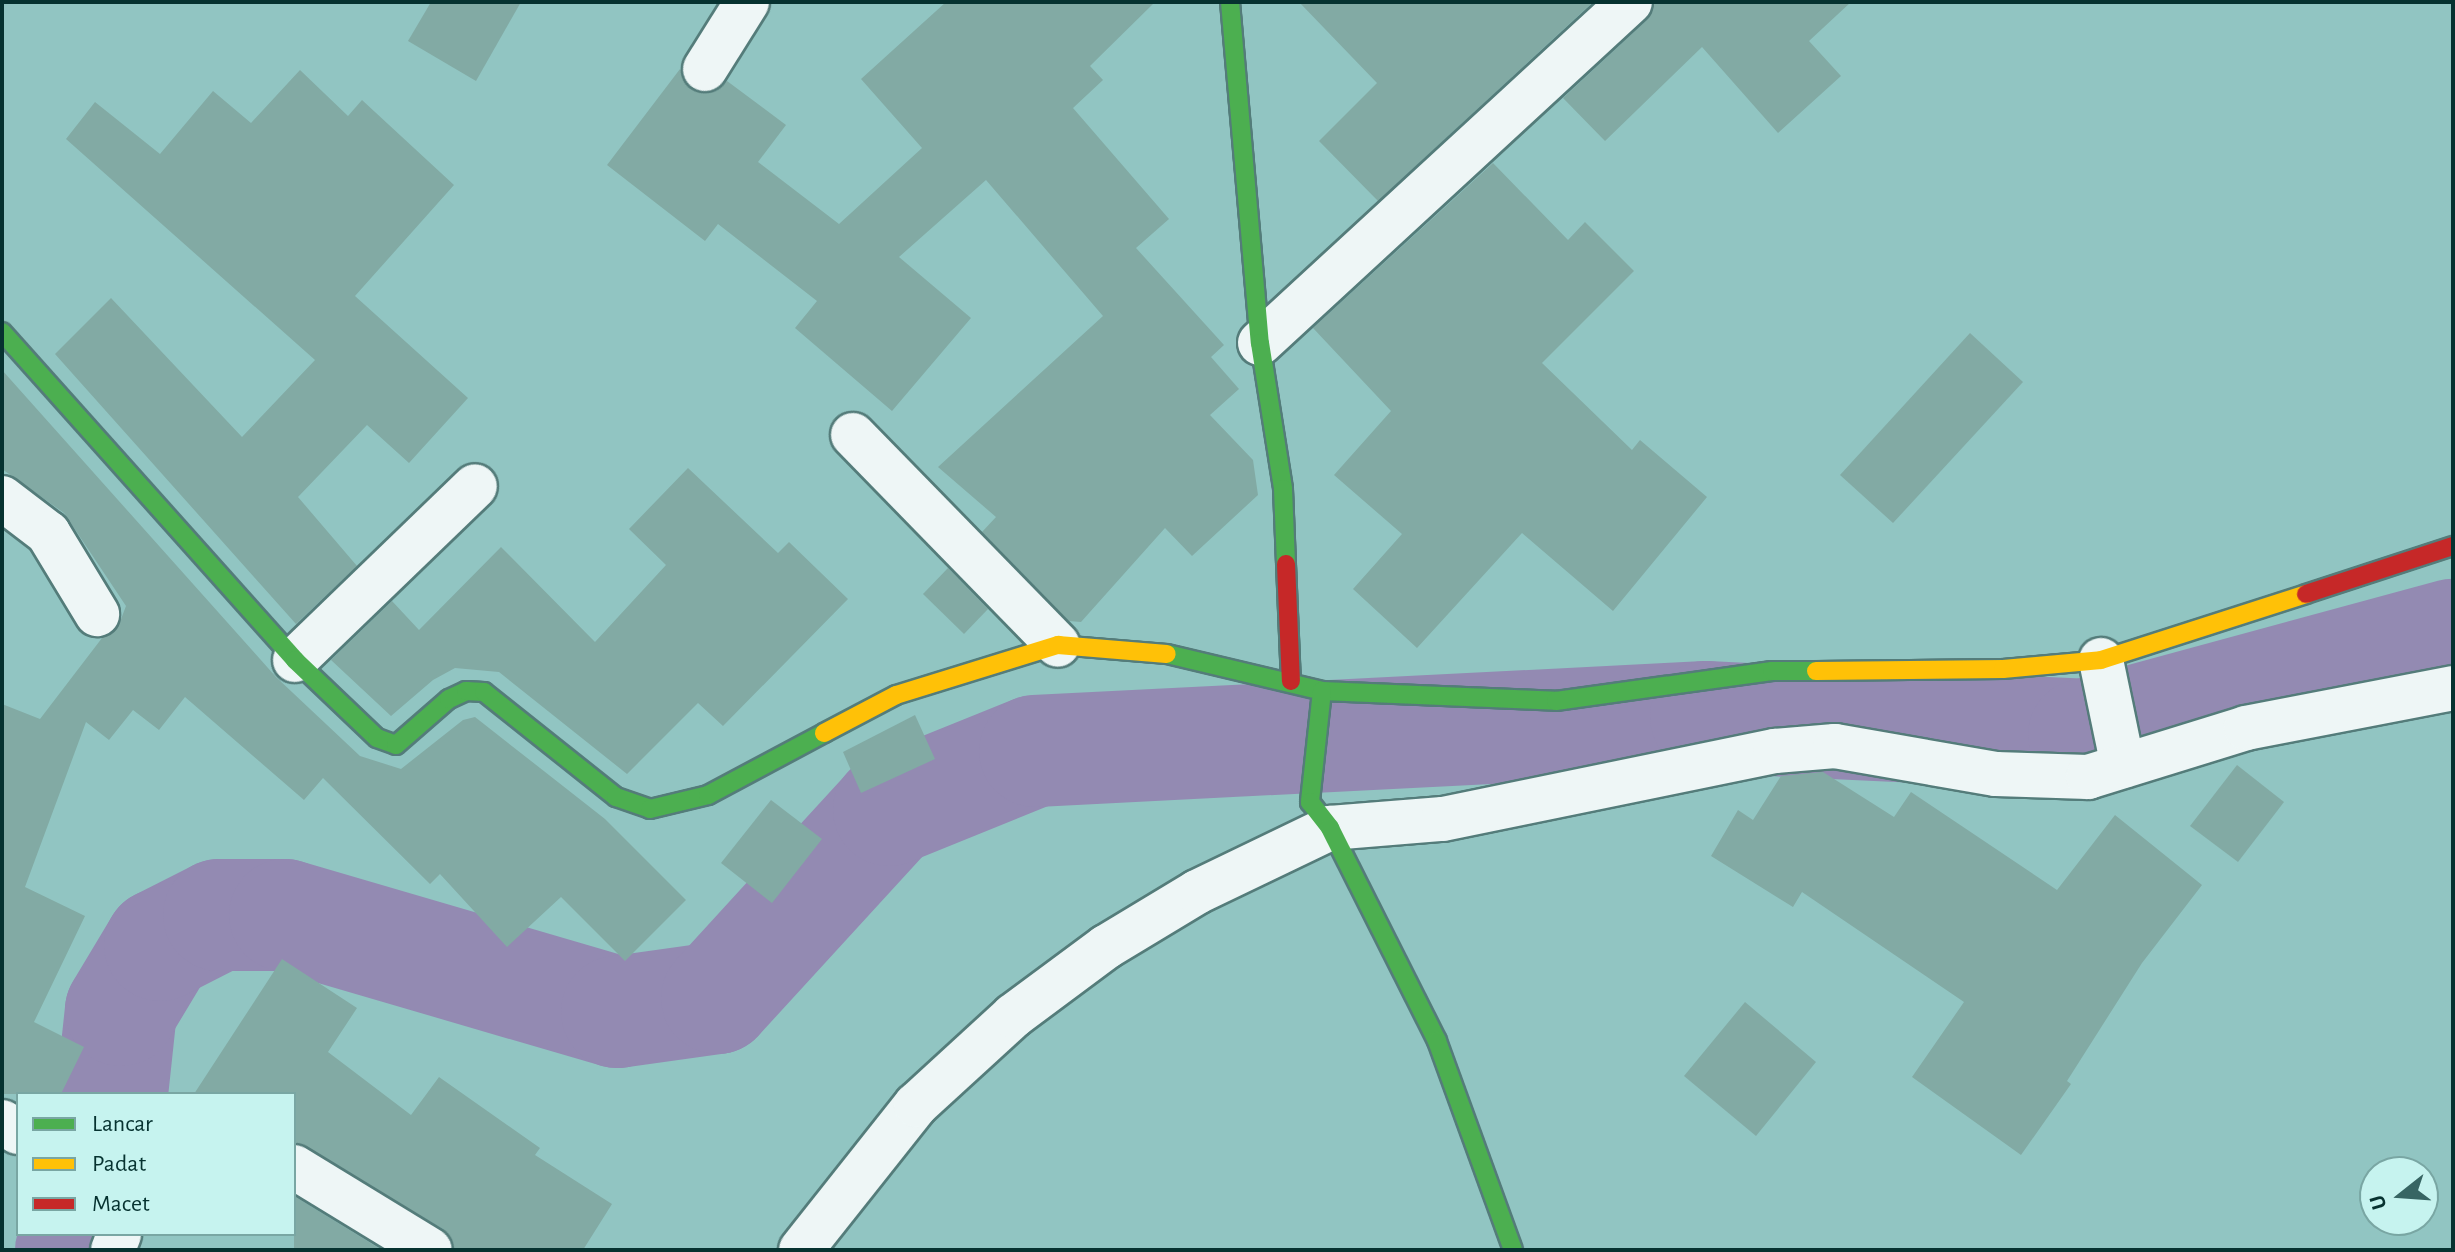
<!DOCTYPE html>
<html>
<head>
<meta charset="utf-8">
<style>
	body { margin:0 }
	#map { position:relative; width:2455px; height:1252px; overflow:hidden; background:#91c5c2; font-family:"Alegreya Sans",sans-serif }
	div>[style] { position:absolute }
	.river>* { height:112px; margin:-56px; padding:0 56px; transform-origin:56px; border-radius:56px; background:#938ab2 }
	.building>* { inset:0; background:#82aaa4 }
	.roads { filter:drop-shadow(2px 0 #547c7a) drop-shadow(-2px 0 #547c7a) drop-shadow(0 2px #547c7a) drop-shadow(0 -2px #547c7a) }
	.street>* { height:44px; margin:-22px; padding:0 22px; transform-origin:22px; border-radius:22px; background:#eef6f6 }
	.fast>* { height:18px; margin:-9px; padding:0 9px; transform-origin:9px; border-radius:9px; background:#4caf50 }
	.slow>* { height:18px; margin:-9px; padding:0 9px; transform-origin:9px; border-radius:9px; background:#ffc107 }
	.jam>* { height:18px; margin:-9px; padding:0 9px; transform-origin:9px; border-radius:9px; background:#c62828 }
	span { translate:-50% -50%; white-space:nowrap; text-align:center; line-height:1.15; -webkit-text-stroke:6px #c6f3ef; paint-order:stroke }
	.frame { position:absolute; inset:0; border:4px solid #063230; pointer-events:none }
	.legend { position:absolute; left:16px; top:1092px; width:280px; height:144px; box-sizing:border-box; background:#c6f3ef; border:2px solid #79a6a3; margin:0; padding:10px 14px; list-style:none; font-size:24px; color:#063230 }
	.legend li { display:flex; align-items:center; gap:16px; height:40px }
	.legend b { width:40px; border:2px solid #79a6a3 }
	.north { position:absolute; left:2359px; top:1156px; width:80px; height:80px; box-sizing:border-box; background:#c6f3ef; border:2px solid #79a6a3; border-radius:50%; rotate:253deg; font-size:22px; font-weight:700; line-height:32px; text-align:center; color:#063230 }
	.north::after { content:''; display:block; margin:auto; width:28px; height:36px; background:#376563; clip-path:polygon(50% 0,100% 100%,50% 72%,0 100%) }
</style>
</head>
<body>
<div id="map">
	<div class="river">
		<i style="left:112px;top:1094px;width:84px;rotate:-83.9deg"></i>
		<i style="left:121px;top:1010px;width:76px;rotate:-59deg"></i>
		<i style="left:160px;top:945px;width:66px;rotate:-27deg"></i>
		<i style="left:219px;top:915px;width:66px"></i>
		<i style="left:285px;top:915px;width:346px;rotate:16.3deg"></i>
		<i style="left:617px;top:1012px;width:101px;rotate:-8deg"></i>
		<i style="left:717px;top:998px;width:255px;rotate:-47.5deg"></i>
		<i style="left:889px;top:810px;width:157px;rotate:-22deg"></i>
		<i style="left:1035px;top:751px;width:672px;rotate:-2.9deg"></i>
		<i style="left:1706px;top:717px;width:378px;rotate:2.7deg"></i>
		<i style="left:2084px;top:735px;width:382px;rotate:-15.2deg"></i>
		<i style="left:71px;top:1250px;width:17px;rotate:-73deg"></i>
	</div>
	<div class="building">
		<i style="clip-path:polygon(431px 2px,521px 2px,476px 81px,408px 41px)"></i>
		<i style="clip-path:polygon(946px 2px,1155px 2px,1090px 66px,1103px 80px,1073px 108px,1169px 219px,1136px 248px,1224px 345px,1211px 357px,1239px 389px,1210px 415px,1253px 460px,1258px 495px,1192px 556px,1165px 528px,1081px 622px,1069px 621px,982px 532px,996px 517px,938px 467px,1103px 316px,986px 180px,899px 257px,971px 318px,892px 411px,795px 328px,817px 301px,718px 224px,705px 241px,607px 165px,680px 69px,692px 90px,716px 91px,727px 81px,786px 125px,758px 162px,839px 224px,922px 148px,861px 79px)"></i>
		<i style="clip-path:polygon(1299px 2px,1593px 2px,1378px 201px,1319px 141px,1377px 83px)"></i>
		<i style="clip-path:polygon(1654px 2px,1851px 2px,1809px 41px,1841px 76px,1778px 133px,1702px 47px,1605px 141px,1563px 98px,1647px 20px)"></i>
		<i style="clip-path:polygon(300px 70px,348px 116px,362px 100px,454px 185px,355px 296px,468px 398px,409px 463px,367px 425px,298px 497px,357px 566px,296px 624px,55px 354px,111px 298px,242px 437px,315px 360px,66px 139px,95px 102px,160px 154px,213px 91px,251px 123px)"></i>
		<i style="clip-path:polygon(1493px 163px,1568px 240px,1585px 222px,1634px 271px,1542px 363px,1632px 450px,1640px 440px,1707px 497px,1613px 611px,1522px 533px,1417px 648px,1353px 589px,1402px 534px,1334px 475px,1391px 411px,1313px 328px)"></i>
		<i style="clip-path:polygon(1970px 333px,2023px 382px,1893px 523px,1840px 475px)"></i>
		<i style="clip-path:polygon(2px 370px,276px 677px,360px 756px,401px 769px,463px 720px,475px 717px,605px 819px,686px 900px,625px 961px,561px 897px,507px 947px,440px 874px,430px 884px,323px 778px,304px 800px,185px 697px,159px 730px,133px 710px,109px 740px,86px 722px,25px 887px,85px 916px,34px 1022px,84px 1047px,61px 1094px,2px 1094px,2px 704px,40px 719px,102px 638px,118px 627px,126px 606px,64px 513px,2px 469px)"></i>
		<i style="clip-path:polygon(688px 468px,778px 553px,789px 542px,848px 599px,723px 726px,698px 703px,627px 774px,499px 672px,455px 668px,433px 680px,391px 716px,331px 660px,392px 601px,419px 630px,501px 547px,595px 642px,666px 565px,629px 529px)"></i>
		<i style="clip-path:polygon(948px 568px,988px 609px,964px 634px,923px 594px)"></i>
		<i style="clip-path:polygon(915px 715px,935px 759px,861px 793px,843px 752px)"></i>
		<i style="clip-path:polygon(2237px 765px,2284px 802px,2238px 862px,2190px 826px)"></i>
		<i style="clip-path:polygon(1823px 772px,1894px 817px,1911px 792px,2057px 890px,2115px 815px,2202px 885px,2142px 963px,2067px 1081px,2071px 1084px,2021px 1155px,1912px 1077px,1964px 1002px,1802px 892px,1793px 907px,1711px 856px,1738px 810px,1753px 820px,1781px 776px)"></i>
		<i style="clip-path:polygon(771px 800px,822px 839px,772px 903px,721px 863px)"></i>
		<i style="clip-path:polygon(282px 959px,357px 1008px,328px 1052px,411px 1115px,439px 1077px,540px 1148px,535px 1155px,612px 1204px,583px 1250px,455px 1250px,443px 1229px,294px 1142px,294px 1094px,194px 1094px)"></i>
		<i style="clip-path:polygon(1745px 1002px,1816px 1062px,1756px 1136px,1684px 1076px)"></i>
		<i style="clip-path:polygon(294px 1196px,382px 1250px,294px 1250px)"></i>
	</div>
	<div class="roads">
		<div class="street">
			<i style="left:705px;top:69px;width:79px;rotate:-57.9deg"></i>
			<i style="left:1260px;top:343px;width:503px;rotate:-42.66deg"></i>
			<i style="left:853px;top:435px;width:293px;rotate:45.7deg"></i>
			<i style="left:2px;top:498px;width:58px;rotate:37.3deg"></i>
			<i style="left:48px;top:533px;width:95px;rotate:58.8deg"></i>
			<i style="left:295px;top:660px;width:250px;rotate:-44deg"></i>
			<i style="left:2101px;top:660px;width:108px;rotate:78.3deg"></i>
			<i style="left:2px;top:1122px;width:19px;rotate:32deg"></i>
			<i style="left:294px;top:1167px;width:159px;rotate:31.4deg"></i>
			<i style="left:113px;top:1250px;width:17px;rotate:-69deg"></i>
			<i style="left:801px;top:1250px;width:185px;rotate:-51.6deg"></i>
			<i style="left:916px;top:1105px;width:132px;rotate:-42.5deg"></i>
			<i style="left:1013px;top:1016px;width:116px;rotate:-36.6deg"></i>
			<i style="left:1106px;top:947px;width:106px;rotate:-31.1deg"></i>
			<i style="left:1197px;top:892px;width:148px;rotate:-25.7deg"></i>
			<i style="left:1330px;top:828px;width:113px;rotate:-4.6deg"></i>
			<i style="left:1443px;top:819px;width:339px;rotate:-11.6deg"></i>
			<i style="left:1775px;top:751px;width:60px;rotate:-4.8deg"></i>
			<i style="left:1835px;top:746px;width:163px;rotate:9.9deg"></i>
			<i style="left:1996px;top:774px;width:92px;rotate:1.9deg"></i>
			<i style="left:2088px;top:777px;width:165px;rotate:-17.2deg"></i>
			<i style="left:2246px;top:728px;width:211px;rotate:-10.9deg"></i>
		</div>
		<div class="fast">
			<i style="left:1230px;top:2px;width:342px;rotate:85deg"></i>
			<i style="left:1260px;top:343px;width:148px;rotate:81deg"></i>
			<i style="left:1283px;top:489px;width:75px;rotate:87.7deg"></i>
			<i style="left:2px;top:332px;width:440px;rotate:48.2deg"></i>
			<i style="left:295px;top:660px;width:113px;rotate:43.6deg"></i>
			<i style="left:377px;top:738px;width:20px;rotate:20deg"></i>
			<i style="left:396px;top:745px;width:70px;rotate:-41deg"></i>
			<i style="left:449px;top:699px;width:19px;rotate:-25deg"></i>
			<i style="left:466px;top:691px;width:18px;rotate:3deg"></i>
			<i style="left:484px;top:692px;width:169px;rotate:38.5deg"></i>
			<i style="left:616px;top:797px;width:36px;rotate:19deg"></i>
			<i style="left:650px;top:809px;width:60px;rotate:-13.6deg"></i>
			<i style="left:708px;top:795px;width:132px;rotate:-28.1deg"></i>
			<i style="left:1167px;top:654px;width:159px;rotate:13.4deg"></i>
			<i style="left:1322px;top:691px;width:234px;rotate:2.4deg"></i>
			<i style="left:1556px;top:701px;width:218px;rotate:-7.9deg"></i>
			<i style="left:1772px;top:671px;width:44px"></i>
			<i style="left:1322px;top:691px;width:112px;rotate:96.2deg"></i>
			<i style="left:1310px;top:802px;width:33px;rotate:52deg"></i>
			<i style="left:1330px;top:828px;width:238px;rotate:63.3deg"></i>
			<i style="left:1437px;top:1041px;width:222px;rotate:70deg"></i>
		</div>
		<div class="slow">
			<i style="left:1816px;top:671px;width:187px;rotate:-0.6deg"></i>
			<i style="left:2003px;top:669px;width:98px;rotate:-5.2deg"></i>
			<i style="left:2101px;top:660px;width:215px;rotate:-17.8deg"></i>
			<i style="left:824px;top:733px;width:81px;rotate:-27.8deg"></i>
			<i style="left:896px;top:695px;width:170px;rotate:-17.2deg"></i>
			<i style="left:1058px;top:645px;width:109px;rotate:4.7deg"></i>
		</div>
		<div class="jam">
			<i style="left:1286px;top:564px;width:117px;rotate:87.6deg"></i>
			<i style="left:2306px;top:594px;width:155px;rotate:-18.1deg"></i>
		</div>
	</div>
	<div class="frame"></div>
	<ul class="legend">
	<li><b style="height:10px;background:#4caf50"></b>Lancar</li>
	<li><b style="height:10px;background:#ffc107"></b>Padat</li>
	<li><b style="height:10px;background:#c62828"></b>Macet</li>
	</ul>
	<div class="north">U</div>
</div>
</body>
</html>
